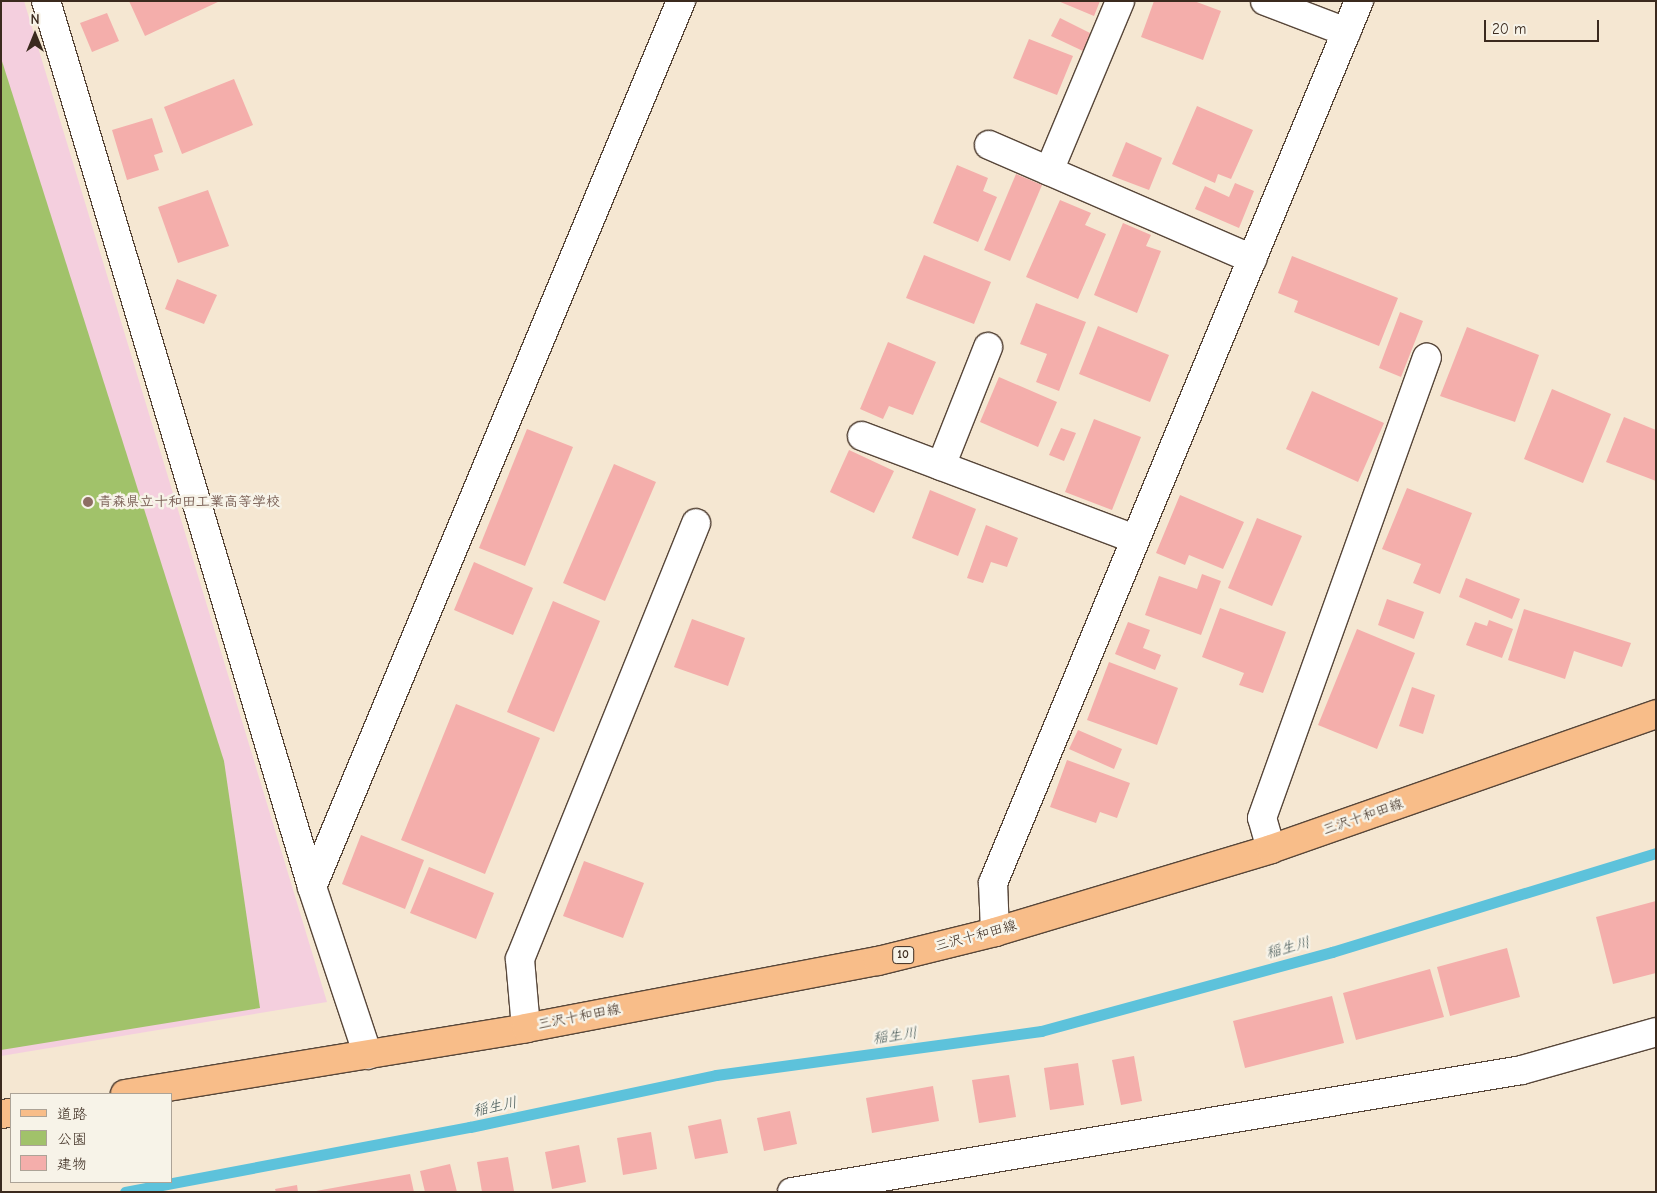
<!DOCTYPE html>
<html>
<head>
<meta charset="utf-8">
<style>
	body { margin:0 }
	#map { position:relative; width:1657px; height:1193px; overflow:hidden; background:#f5e7d2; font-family:"Comic Neue","Klee One",sans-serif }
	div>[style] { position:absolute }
	.built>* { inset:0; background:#f4cfde }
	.green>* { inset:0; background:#a1c26a }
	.stream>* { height:11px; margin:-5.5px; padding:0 5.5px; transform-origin:5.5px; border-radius:5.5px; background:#5dc2db }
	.building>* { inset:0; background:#f4aeab }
	.roads { filter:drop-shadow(1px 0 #574639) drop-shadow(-1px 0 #574639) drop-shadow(0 1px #574639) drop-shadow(0 -1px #574639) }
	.minor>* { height:28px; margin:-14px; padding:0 14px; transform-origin:14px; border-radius:14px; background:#fff }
	.major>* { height:28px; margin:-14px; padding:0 14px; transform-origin:14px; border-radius:14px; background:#f8bd89 }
	.dots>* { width:14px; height:14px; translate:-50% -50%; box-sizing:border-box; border:2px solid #f7f3e8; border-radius:50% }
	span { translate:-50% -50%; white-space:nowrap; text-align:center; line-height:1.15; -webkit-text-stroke:5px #f7f3e8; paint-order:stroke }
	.shield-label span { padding:1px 4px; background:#f7f3e8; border:1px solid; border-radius:4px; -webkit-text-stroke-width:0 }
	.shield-label { font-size:12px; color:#3b2a1e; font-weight:700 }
	.education-label { font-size:14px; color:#785e54; font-weight:700 }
	.left { translate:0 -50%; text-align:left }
	.street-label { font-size:14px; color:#3b2a1e }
	.water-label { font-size:15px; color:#455857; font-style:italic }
	.frame { position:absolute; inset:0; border:2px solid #3b2a1e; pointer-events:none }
	.legend { position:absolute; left:10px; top:1093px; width:162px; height:90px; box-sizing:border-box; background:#f7f3e8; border:1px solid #aca397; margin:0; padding:6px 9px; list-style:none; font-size:15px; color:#3b2a1e }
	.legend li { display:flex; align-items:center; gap:10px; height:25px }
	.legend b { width:25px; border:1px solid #aca397 }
	.north { position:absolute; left:10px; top:10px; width:50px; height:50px; -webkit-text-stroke:4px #f7f3e8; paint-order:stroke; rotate:0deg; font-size:14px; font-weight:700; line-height:20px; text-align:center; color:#3b2a1e }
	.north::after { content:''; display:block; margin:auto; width:18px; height:22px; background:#3b2a1e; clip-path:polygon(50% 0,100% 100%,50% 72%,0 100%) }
	.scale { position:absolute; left:1484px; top:20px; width:115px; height:22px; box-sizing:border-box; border:2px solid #3b2a1e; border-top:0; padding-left:6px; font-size:15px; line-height:18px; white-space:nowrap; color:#3b2a1e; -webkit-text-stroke:4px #f7f3e8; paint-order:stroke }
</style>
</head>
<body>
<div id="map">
	<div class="built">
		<i style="clip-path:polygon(1px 1px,24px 1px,327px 1002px,1px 1056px)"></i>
	</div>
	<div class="green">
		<i style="clip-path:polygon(1px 58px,224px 761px,260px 1008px,1px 1050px)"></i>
	</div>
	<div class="stream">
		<i style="left:125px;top:1192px;width:351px;rotate:-10.7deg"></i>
		<i style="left:470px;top:1127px;width:251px;rotate:-11.9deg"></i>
		<i style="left:716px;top:1075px;width:328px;rotate:-7.7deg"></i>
		<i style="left:1041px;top:1031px;width:302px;rotate:-15.2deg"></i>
		<i style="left:1332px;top:952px;width:339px;rotate:-17deg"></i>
	</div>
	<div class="building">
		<i style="clip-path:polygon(129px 1px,220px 1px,145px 36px)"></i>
		<i style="clip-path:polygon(1058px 1px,1100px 1px,1094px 16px)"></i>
		<i style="clip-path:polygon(1154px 1px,1194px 1px,1221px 11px,1203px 60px,1141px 37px)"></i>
		<i style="clip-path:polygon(107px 13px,119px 41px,92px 52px,80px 23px)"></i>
		<i style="clip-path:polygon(1060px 18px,1092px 34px,1083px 51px,1051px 36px)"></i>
		<i style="clip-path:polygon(1029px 39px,1073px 56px,1057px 95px,1013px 78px)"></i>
		<i style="clip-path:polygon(234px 79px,253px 125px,182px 154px,164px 107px)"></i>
		<i style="clip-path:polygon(1197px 106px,1253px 130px,1231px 179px,1218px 174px,1215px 183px,1172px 164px)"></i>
		<i style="clip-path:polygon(152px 118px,163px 152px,154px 155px,159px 170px,127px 180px,112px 130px)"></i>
		<i style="clip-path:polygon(1126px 142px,1162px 158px,1149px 190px,1112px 176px)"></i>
		<i style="clip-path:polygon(957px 165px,988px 178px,983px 191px,997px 197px,978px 242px,933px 223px)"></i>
		<i style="clip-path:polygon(1016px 174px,1042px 185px,1010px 261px,984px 250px)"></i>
		<i style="clip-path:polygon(1235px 183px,1254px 191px,1239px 228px,1195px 209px,1205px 186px,1229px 197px)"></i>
		<i style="clip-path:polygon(208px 190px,229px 246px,178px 263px,158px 207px)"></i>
		<i style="clip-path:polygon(1060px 200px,1091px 213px,1085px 225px,1106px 234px,1078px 299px,1026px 277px)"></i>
		<i style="clip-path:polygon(1123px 223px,1151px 235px,1146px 246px,1161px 251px,1137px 313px,1094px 295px)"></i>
		<i style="clip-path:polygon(924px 255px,991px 282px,974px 324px,906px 298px)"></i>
		<i style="clip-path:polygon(1292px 256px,1398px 298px,1379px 346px,1294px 312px,1298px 301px,1278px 293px)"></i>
		<i style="clip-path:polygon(177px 279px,217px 295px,204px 324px,165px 309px)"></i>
		<i style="clip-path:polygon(1036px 303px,1086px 322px,1059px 391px,1036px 382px,1047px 354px,1020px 344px)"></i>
		<i style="clip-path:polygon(1400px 312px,1423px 321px,1401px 377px,1379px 368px)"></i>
		<i style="clip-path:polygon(1098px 326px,1169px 355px,1150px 402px,1079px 374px)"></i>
		<i style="clip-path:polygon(1467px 327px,1539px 355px,1515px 422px,1440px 396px)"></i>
		<i style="clip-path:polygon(888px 342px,936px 362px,913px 415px,889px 406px,883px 419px,860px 409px)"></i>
		<i style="clip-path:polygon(999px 377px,1057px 402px,1038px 447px,980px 422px)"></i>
		<i style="clip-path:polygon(1552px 389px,1611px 414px,1583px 483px,1524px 459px)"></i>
		<i style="clip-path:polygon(1312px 391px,1384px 423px,1358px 482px,1286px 449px)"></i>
		<i style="clip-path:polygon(1624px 417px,1656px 430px,1656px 481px,1606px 462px)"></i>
		<i style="clip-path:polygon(1094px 419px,1141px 437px,1112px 510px,1065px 492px)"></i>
		<i style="clip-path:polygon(1061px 428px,1076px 433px,1064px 461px,1049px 455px)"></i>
		<i style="clip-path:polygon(527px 429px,573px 447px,525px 566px,479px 548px)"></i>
		<i style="clip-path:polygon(849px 450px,894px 471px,874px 513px,830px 492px)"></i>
		<i style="clip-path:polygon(614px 464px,656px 482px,605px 601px,563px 583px)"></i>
		<i style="clip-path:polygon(1407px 488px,1472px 513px,1440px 594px,1413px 583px,1421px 564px,1382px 549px)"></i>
		<i style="clip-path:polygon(930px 490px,976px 509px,958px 556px,912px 538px)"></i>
		<i style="clip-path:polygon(1180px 495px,1244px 522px,1223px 569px,1189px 555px,1185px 565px,1156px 553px)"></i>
		<i style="clip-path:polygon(1257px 518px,1302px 536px,1272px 606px,1228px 588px)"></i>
		<i style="clip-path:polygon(986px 525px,1018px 538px,1007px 567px,991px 562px,983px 583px,967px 578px)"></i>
		<i style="clip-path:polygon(474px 562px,533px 588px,513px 635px,454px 610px)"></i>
		<i style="clip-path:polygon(1202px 574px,1221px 581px,1201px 635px,1145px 615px,1159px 576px,1197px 589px)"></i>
		<i style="clip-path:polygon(1466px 578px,1520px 599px,1512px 619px,1459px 597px)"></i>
		<i style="clip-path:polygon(1387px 599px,1424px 612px,1414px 639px,1378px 625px)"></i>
		<i style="clip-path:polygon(553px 601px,600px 621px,554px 732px,507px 712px)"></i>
		<i style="clip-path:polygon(1220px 608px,1286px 632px,1263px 693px,1239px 685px,1244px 673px,1202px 657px)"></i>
		<i style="clip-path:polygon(1524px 609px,1631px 643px,1622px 667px,1574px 651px,1565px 679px,1508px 660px)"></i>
		<i style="clip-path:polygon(692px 619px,745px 638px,728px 686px,674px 667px)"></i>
		<i style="clip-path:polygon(1489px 620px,1513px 629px,1502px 658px,1466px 645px,1475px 622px,1487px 626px)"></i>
		<i style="clip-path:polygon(1128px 622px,1150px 630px,1143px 648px,1161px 655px,1155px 670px,1115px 654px)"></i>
		<i style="clip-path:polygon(1357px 629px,1415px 653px,1377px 749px,1318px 725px)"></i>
		<i style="clip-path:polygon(1109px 662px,1178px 688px,1157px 745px,1087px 720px)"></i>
		<i style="clip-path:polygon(1412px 687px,1435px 695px,1423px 734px,1399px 726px)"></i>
		<i style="clip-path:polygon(456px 704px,540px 738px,485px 874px,401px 840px)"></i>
		<i style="clip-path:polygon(1078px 730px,1122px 749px,1114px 769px,1069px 749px)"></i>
		<i style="clip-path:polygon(1067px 760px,1130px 783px,1117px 818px,1100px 812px,1096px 823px,1050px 807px)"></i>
		<i style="clip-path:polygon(361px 835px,424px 860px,405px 909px,342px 884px)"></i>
		<i style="clip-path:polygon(584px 861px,644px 883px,623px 938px,563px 916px)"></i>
		<i style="clip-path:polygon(429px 867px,494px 893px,476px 939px,410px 913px)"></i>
		<i style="clip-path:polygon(1656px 901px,1656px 973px,1613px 984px,1596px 917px)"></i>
		<i style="clip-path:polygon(1507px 948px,1520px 997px,1450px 1016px,1437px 967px)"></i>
		<i style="clip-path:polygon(1430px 969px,1444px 1017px,1356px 1040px,1343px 993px)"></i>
		<i style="clip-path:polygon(1332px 996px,1344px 1043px,1245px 1068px,1233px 1021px)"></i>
		<i style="clip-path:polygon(1134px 1056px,1142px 1101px,1121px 1105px,1112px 1060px)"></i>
		<i style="clip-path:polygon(1078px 1063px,1084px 1105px,1050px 1110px,1044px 1068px)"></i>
		<i style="clip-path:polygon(1009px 1075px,1016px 1117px,979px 1123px,972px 1080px)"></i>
		<i style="clip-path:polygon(933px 1086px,939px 1121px,872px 1133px,866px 1098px)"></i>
		<i style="clip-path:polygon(790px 1111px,797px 1144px,764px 1151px,757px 1118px)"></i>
		<i style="clip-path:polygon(721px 1119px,728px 1153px,695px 1159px,688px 1126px)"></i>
		<i style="clip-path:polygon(651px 1132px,657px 1169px,623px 1175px,617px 1138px)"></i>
		<i style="clip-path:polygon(579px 1145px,586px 1182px,552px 1189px,545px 1152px)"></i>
		<i style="clip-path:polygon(508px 1157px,514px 1191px,482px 1192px,477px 1162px)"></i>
		<i style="clip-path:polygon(450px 1164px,457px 1192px,425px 1192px,420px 1171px)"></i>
		<i style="clip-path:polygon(410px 1174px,414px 1192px,316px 1192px,316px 1191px)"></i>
		<i style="clip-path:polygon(297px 1185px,298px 1192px,276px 1192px,275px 1189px)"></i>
	</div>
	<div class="roads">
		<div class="minor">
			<i style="left:46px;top:1px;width:925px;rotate:73.29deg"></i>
			<i style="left:312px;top:887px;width:177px;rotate:71.6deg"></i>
			<i style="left:1265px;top:1px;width:87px;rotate:20.9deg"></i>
			<i style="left:989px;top:145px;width:287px;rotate:23.4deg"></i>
			<i style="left:1049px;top:171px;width:184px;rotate:-67.3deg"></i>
			<i style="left:862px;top:436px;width:292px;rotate:20.7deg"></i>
			<i style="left:941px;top:466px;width:128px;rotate:-68.4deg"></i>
			<i style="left:1271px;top:849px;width:32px;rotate:-106deg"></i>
			<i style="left:1262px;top:818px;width:489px;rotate:-70.3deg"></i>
			<i style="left:312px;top:887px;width:960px;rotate:-67.39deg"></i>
			<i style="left:995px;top:932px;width:49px;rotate:-92.3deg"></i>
			<i style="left:993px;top:883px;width:955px;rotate:-67.46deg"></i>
			<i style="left:526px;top:1028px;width:69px;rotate:-95deg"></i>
			<i style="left:520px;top:959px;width:470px;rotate:-68deg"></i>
			<i style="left:792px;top:1192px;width:740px;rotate:-9.49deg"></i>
			<i style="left:1522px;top:1070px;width:139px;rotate:-15.8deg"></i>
		</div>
		<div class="major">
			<i style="left:125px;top:1094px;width:406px;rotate:-9.3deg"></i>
			<i style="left:526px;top:1028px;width:358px;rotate:-10.8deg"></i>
			<i style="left:878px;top:961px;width:121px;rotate:-13.9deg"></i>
			<i style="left:995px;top:932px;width:288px;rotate:-16.7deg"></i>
			<i style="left:1271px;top:849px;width:408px;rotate:-19.3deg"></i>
			<i style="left:1px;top:1114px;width:10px;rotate:-6deg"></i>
		</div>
	</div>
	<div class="dots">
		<i style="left:88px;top:502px;background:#8d6e63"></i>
	</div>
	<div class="shield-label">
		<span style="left:903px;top:955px">10</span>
	</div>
	<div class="education-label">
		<span class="left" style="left:98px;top:502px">青森県立十和田工業高等学校</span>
	</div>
	<div class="street-label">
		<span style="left:1363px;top:817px;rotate:-19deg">三沢十和田線</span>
		<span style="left:976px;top:936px;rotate:-15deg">三沢十和田線</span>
		<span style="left:579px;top:1017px;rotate:-11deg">三沢十和田線</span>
	</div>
	<div class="water-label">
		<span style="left:1288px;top:948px;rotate:-15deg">稲生川</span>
		<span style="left:895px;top:1036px;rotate:-8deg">稲生川</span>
		<span style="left:495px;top:1107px;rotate:-12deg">稲生川</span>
	</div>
	<div class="frame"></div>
	<ul class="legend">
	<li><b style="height:6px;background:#f8bd89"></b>道路</li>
	<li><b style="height:14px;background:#a1c26a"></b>公園</li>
	<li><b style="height:14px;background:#f4aeab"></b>建物</li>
	</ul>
	<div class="north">N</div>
	<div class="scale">20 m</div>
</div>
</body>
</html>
